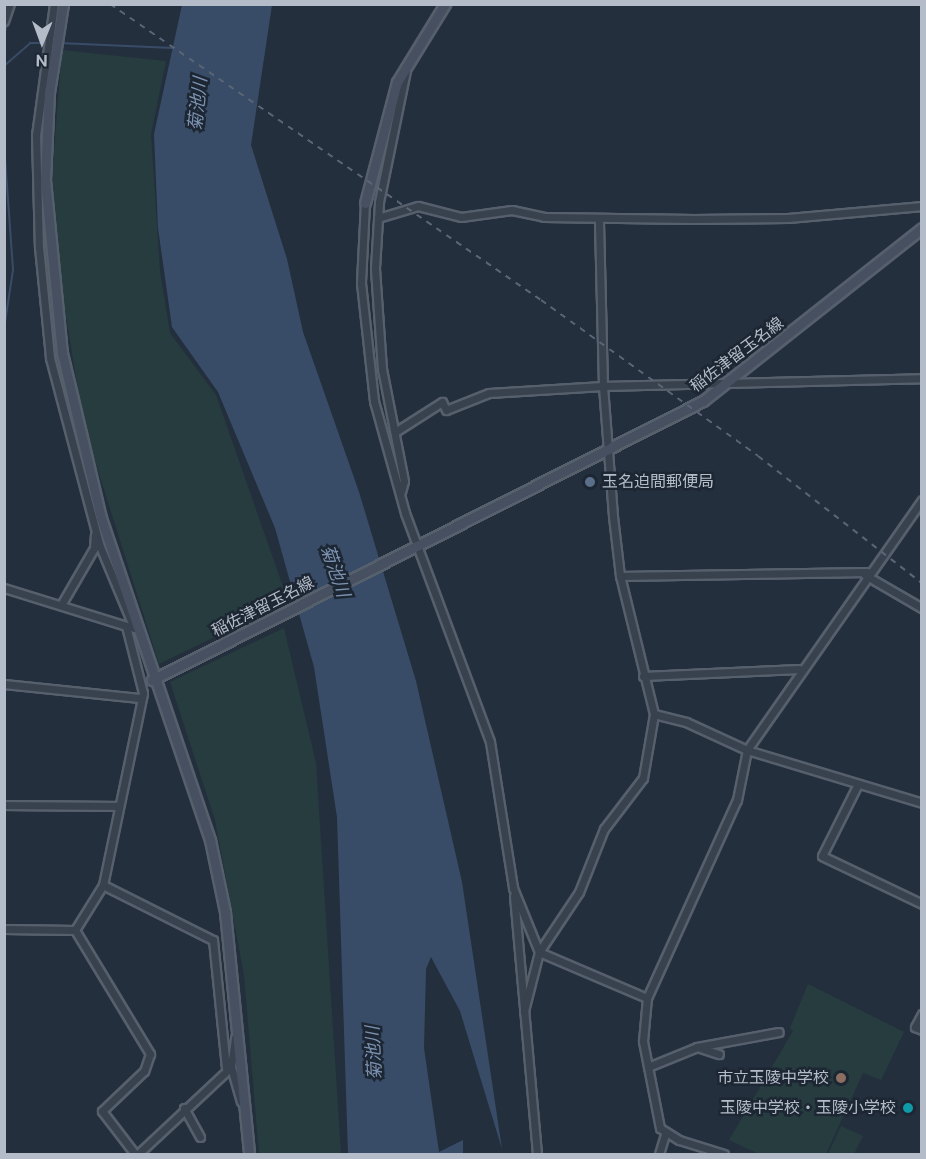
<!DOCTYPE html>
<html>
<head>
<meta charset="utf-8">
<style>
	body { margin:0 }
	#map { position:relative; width:926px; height:1159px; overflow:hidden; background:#242f3e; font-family:"Public Sans","Noto Sans JP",sans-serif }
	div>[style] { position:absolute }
	.green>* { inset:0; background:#263c3f }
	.water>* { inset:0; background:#394c67 }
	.stream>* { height:2px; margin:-1px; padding:0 1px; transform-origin:1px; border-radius:1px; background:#394c67 }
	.roads { filter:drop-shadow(2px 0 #565f6c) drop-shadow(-2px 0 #565f6c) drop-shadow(0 2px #565f6c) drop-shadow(0 -2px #565f6c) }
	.street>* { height:7px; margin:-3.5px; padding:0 3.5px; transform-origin:3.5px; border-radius:3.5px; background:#38414e }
	.secondary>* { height:9px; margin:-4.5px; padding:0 4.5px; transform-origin:4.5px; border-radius:4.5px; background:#465061 }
	.rail>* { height:2px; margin-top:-1px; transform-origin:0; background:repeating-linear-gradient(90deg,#5a6575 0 6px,transparent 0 12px) }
	.dots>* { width:16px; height:16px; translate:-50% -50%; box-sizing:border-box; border:3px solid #1d2633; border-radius:50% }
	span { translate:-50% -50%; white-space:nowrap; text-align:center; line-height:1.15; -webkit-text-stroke:5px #1d2633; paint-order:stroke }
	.street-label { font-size:16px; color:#b4bcc9 }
	.poi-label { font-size:16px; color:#b4bcc9 }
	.left { translate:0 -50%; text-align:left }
	.right { translate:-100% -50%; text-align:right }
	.water-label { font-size:18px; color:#7c92b1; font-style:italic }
	.frame { position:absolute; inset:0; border:6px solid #b4bcc9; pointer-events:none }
	.north { position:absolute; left:12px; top:12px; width:60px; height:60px; -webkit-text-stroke:4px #1d2633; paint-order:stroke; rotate:181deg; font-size:16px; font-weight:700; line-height:24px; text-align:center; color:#b4bcc9 }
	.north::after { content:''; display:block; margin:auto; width:21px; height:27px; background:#b4bcc9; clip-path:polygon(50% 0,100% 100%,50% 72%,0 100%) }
</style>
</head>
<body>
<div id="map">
	<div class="green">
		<i style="clip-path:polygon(62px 50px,166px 61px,151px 134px,160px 271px,170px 333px,216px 395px,288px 601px,159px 664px,84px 426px,57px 262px,52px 175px)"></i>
		<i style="clip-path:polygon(284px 628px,316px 763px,341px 1154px,259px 1154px,244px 975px,215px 820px,170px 682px)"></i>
		<i style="clip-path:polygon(808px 984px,904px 1032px,881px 1080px,863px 1073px,826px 1154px,759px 1154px,729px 1140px,793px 1031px,790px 1028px)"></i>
		<i style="clip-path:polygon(841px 1126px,863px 1136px,854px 1154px,828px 1154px)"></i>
	</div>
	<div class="water">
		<i style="clip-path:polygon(182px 5px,272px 5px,251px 145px,287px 259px,303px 332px,359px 492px,416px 681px,462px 882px,502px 1149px,460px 1011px,431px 957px,426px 969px,424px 1048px,439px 1152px,463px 1140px,463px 1154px,348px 1154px,337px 817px,314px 667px,275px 528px,218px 392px,172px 327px,158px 228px,154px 134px)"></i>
	</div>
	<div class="stream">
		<i style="left:4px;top:34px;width:32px;rotate:-70deg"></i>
		<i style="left:59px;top:43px;width:114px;rotate:2.5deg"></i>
		<i style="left:4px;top:66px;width:35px;rotate:-41deg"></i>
		<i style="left:30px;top:43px;width:17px"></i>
		<i style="left:4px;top:144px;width:126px;rotate:85.9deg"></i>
		<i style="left:13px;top:270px;width:60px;rotate:98.7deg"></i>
		<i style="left:4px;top:1153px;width:1px;rotate:45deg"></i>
	</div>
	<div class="roads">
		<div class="street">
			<i style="left:54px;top:4px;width:132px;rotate:97.8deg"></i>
			<i style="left:36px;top:135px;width:112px;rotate:88.5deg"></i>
			<i style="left:39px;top:247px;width:112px;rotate:84.3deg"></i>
			<i style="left:50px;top:358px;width:192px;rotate:75.2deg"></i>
			<i style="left:99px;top:544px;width:91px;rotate:67.4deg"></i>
			<i style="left:4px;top:21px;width:18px;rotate:-71deg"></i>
			<i style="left:365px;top:203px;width:80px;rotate:92.9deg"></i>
			<i style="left:361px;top:283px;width:119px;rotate:83.7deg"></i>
			<i style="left:374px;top:401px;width:116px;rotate:74.5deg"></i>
			<i style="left:405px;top:513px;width:244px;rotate:69.6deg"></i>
			<i style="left:490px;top:742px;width:148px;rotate:81deg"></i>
			<i style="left:513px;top:888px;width:69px;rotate:67.9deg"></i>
			<i style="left:378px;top:218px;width:42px;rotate:-16.7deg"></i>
			<i style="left:418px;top:206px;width:44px;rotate:14.3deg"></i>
			<i style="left:461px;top:217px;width:51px;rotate:-7.8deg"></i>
			<i style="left:512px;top:210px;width:33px;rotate:12deg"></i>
			<i style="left:544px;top:217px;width:150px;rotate:0.8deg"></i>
			<i style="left:694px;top:219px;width:94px;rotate:-0.6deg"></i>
			<i style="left:788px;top:218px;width:135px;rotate:-5.1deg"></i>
			<i style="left:395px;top:432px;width:56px;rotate:-32.6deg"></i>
			<i style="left:442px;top:402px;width:9px;rotate:63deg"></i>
			<i style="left:446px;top:410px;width:46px;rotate:-21.6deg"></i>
			<i style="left:489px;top:393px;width:114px;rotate:-3.5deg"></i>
			<i style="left:603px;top:386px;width:319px;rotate:-1.4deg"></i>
			<i style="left:401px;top:492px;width:11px;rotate:-75deg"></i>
			<i style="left:404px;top:481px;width:114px;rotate:-101.1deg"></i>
			<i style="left:382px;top:369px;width:101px;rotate:-94deg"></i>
			<i style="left:375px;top:268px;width:66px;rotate:-86.5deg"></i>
			<i style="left:379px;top:202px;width:134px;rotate:-78.4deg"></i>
			<i style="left:865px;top:575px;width:66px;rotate:30.1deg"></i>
			<i style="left:620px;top:576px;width:247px;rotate:-0.9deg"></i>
			<i style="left:4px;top:588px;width:132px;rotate:17.2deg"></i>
			<i style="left:61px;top:605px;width:66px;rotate:-59.9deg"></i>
			<i style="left:94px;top:548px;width:13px;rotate:-86deg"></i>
			<i style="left:643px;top:676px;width:156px;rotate:-2.6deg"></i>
			<i style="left:4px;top:684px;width:136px;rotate:5.9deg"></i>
			<i style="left:654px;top:714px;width:33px;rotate:14deg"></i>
			<i style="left:686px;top:722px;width:67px;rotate:24.7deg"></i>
			<i style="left:747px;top:750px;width:183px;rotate:16.8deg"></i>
			<i style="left:858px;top:784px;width:80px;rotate:116.6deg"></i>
			<i style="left:822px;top:856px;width:111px;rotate:25.6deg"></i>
			<i style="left:4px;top:805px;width:115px;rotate:0.5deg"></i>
			<i style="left:103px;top:885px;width:123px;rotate:26.6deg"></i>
			<i style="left:213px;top:940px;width:128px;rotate:84.2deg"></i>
			<i style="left:514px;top:896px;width:259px;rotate:84.9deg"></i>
			<i style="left:4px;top:929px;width:71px;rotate:0.8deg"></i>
			<i style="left:75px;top:930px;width:53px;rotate:-58.1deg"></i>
			<i style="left:103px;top:885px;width:196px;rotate:-78.2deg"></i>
			<i style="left:143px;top:693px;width:69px;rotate:-104.2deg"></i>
			<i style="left:75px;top:930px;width:145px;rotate:58.8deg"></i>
			<i style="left:150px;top:1054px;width:18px;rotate:109deg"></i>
			<i style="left:144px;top:1071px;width:58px;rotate:136.4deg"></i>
			<i style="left:102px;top:1111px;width:54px;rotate:52.5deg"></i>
			<i style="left:539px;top:952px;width:117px;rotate:23.1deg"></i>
			<i style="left:524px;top:1011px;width:61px;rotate:-75.7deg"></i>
			<i style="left:539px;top:952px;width:72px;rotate:-56.3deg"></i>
			<i style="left:579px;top:892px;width:68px;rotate:-68.4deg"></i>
			<i style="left:604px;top:829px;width:64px;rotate:-52.6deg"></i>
			<i style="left:643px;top:778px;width:65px;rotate:-80.2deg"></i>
			<i style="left:654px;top:714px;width:142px;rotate:-103.8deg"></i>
			<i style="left:620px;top:576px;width:60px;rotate:-96.7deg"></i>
			<i style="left:613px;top:516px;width:130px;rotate:-94.4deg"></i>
			<i style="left:603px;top:386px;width:168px;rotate:-91.4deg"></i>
			<i style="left:922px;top:1014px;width:15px;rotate:118deg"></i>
			<i style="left:915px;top:1027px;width:8px;rotate:23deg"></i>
			<i style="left:697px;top:1047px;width:83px;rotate:-10.4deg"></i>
			<i style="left:231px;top:1067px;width:36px;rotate:74deg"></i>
			<i style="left:648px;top:1067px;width:53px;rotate:-22.2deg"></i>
			<i style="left:697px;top:1047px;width:23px;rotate:18deg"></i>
			<i style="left:184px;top:1108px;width:33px;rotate:61deg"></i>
			<i style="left:138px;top:1154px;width:127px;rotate:-43.1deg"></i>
			<i style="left:231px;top:1067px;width:30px;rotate:-82deg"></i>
			<i style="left:659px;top:1154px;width:21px;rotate:-73deg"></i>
			<i style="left:724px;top:1154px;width:47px;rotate:-162.7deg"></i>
			<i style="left:679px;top:1140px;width:22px;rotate:-148deg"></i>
			<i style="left:660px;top:1128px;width:89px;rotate:-101.1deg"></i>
			<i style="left:643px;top:1041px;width:43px;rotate:-84.7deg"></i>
			<i style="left:647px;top:998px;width:217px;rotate:-65.6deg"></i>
			<i style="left:737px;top:800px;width:51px;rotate:-78.7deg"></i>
			<i style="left:747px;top:750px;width:305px;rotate:-55deg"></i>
		</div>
		<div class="secondary">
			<i style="left:63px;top:4px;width:89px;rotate:99deg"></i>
			<i style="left:49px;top:92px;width:88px;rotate:92.6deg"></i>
			<i style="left:45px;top:180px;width:174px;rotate:84.4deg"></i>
			<i style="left:62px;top:353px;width:170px;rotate:76.7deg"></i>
			<i style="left:101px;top:518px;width:340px;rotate:71.3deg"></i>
			<i style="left:210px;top:840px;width:74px;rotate:78.2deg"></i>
			<i style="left:225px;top:912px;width:243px;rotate:84.3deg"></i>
			<i style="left:365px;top:203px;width:125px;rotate:-75.2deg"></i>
			<i style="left:397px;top:82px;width:92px;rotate:-58.4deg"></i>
			<i style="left:152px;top:680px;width:618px;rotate:-26.86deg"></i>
			<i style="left:703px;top:401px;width:279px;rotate:-38.3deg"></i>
		</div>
	</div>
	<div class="rail">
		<i style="left:110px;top:4px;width:523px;rotate:34.48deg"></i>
		<i style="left:541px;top:300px;width:267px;rotate:35.7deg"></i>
		<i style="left:758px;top:456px;width:207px;rotate:37.8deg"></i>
	</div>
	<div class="dots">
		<i style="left:590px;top:482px;background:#5c6f8a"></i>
		<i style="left:841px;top:1078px;background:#8d6e63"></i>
		<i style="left:908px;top:1108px;background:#0f9aa8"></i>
	</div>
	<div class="street-label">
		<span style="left:737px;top:355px;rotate:-37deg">稲佐津留玉名線</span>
		<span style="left:263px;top:607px;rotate:-27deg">稲佐津留玉名線</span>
	</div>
	<div class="poi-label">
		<span class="left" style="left:602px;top:482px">玉名迫間郵便局</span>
		<span class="right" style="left:829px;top:1078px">市立玉陵中学校</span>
		<span class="right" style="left:896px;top:1108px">玉陵中学校・玉陵小学校</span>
	</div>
	<div class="water-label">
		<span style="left:198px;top:104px;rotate:-84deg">菊池川</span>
		<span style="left:335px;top:571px;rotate:71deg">菊池川</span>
		<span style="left:374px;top:1053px;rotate:-93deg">菊池川</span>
	</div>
	<div class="frame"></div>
	<div class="north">N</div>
</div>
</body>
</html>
